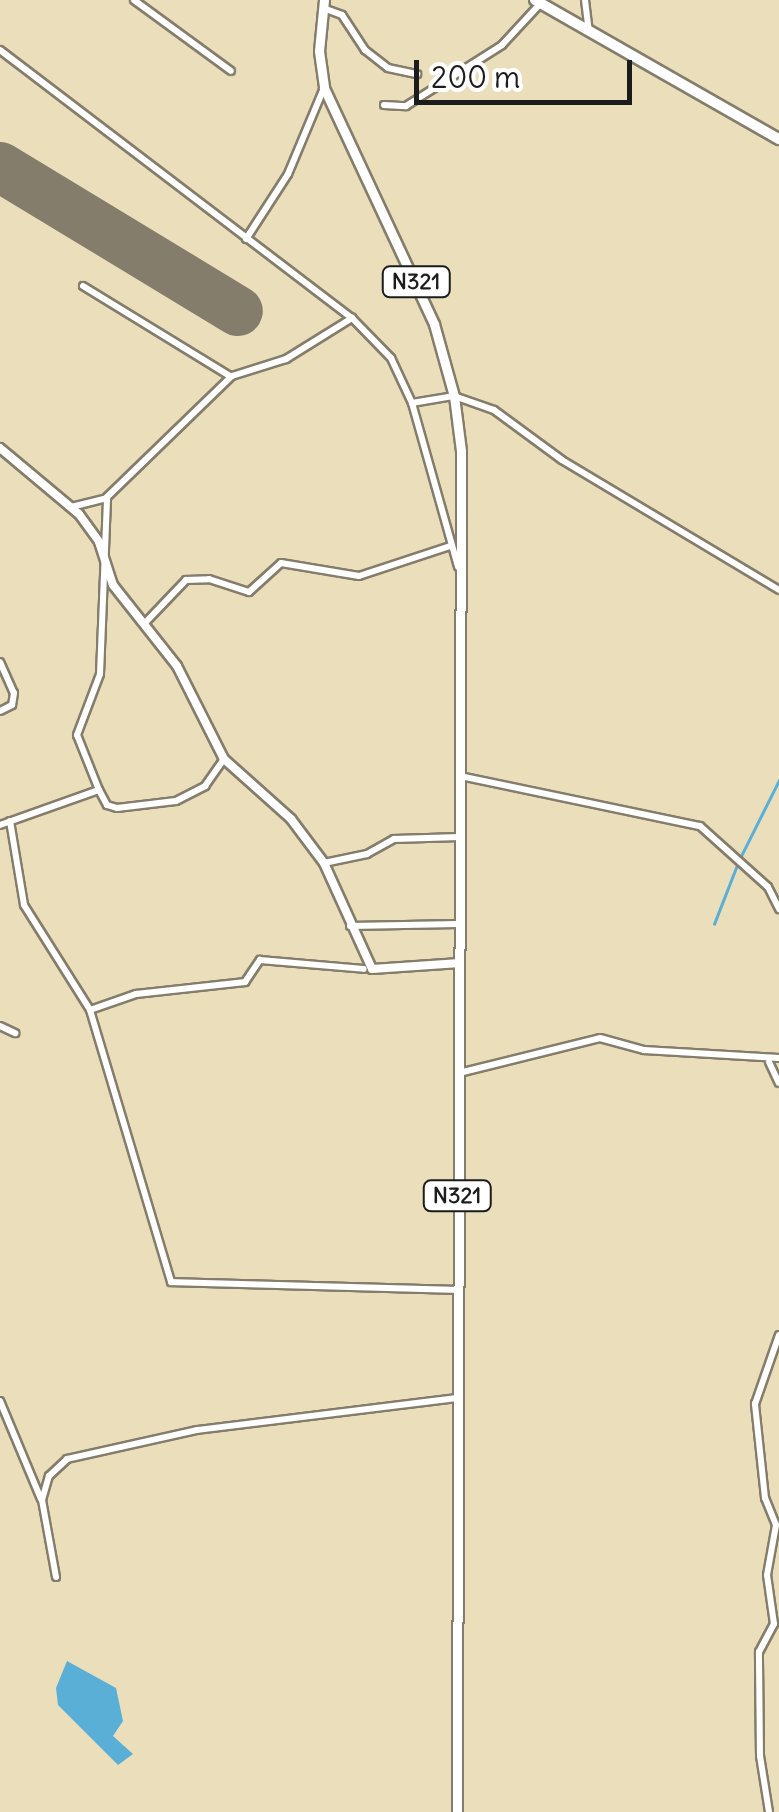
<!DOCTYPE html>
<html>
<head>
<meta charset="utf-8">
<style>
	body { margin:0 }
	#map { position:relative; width:779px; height:1812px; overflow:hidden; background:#ebdebb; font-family:Delius,sans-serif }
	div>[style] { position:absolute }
	.water>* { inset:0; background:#59afd6 }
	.stream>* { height:2.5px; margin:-1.25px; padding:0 1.25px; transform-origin:1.25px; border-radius:1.25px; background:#59afd6 }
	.runway>* { height:50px; margin:-25px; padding:0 25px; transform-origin:25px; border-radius:25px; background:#847d6c }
	.roads { filter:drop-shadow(2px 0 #847d6c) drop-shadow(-2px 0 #847d6c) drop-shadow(0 2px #847d6c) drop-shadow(0 -2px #847d6c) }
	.minor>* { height:6px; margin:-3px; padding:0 3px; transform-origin:3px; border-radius:3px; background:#fff }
	.tertiary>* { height:8px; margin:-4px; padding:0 4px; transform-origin:4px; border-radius:4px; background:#fff }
	.primary>* { height:9px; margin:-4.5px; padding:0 4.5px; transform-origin:4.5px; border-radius:4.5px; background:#fff }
	.trunk>* { height:10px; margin:-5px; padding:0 5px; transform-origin:5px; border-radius:5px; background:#fff }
	span { translate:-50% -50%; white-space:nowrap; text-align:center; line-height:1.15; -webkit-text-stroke:10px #fff; paint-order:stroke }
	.shield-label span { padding:2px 8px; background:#fff; border:2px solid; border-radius:8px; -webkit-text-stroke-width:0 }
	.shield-label { font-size:22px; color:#1c1c1c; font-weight:700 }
	.scale { position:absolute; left:414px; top:60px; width:218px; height:45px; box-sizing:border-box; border:5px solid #1c1c1c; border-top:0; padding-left:12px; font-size:30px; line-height:35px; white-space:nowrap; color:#1c1c1c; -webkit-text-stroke:8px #fff; paint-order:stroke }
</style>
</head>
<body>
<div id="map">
	<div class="water">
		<i style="clip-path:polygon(67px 1661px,116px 1688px,123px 1721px,113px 1736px,133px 1754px,118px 1765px,58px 1705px,56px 1688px)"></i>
	</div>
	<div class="stream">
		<i style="left:740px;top:858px;width:87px;rotate:-63.4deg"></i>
		<i style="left:714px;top:924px;width:63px;rotate:-68.7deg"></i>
	</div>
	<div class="runway">
		<i style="left:0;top:167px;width:278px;rotate:31.2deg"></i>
	</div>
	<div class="roads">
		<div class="minor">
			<i style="left:134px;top:0;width:120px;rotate:36.2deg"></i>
			<i style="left:585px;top:0;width:31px;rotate:83deg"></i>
			<i style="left:323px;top:8px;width:20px;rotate:20deg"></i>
			<i style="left:342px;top:15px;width:42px;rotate:56.7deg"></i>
			<i style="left:365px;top:50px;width:29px;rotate:38deg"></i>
			<i style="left:388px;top:68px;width:30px;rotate:12deg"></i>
			<i style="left:0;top:50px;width:442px;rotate:37.3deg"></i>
			<i style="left:352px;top:318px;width:56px;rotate:45.7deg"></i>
			<i style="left:391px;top:358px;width:50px;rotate:65deg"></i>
			<i style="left:412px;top:403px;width:170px;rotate:74.3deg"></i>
			<i style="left:384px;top:105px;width:22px;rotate:3deg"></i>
			<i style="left:406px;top:106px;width:114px;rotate:-32.4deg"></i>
			<i style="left:502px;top:45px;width:56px;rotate:-47.2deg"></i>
			<i style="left:246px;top:239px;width:77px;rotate:-57.1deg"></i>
			<i style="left:288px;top:174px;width:93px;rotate:-67.3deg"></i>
			<i style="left:83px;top:286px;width:172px;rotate:31.5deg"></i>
			<i style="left:412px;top:403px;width:43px;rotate:-9.5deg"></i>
			<i style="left:454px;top:396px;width:42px;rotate:19.3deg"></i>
			<i style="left:494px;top:410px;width:84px;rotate:36.3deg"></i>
			<i style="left:562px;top:460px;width:253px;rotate:30.9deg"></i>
			<i style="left:71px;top:507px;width:36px;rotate:-14deg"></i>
			<i style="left:144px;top:624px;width:61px;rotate:-46.3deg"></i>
			<i style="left:186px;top:580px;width:23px;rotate:-2deg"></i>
			<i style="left:209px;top:579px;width:42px;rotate:18deg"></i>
			<i style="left:249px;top:592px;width:43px;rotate:-42.2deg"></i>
			<i style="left:281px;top:563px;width:79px;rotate:9.5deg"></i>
			<i style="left:359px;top:576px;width:96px;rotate:-18.2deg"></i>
			<i style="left:0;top:662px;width:34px;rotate:66deg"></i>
			<i style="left:14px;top:693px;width:12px;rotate:99deg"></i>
			<i style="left:12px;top:705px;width:13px;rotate:153deg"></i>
			<i style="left:460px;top:776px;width:245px;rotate:11.8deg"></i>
			<i style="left:700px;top:826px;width:91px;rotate:41.9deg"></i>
			<i style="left:768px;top:887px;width:25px;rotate:63deg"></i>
			<i style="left:99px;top:790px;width:59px;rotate:-111.8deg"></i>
			<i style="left:77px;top:735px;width:65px;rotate:-69.3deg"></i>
			<i style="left:100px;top:674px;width:177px;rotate:-87.7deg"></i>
			<i style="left:107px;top:497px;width:174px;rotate:-44.1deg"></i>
			<i style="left:232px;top:376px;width:57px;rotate:-17.5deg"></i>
			<i style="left:286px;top:359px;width:78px;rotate:-31.8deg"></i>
			<i style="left:10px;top:821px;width:85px;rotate:80.5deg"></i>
			<i style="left:24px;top:905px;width:124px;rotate:57.8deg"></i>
			<i style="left:90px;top:1010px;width:284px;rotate:73.4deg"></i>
			<i style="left:171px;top:1282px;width:286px;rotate:1.6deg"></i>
			<i style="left:0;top:825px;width:105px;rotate:-19.5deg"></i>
			<i style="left:99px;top:790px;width:17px;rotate:62deg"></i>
			<i style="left:107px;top:805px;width:10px;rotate:17deg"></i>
			<i style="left:117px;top:808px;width:59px;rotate:-6.8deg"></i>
			<i style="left:176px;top:801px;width:33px;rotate:-27deg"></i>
			<i style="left:205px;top:786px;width:33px;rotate:-55deg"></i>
			<i style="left:324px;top:863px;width:44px;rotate:-11.8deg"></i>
			<i style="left:367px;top:854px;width:31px;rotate:-29deg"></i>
			<i style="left:394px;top:839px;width:66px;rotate:-1.7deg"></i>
			<i style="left:350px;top:926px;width:108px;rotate:-1.1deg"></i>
			<i style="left:90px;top:1010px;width:49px;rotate:-19.2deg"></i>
			<i style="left:136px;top:994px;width:110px;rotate:-6.3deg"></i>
			<i style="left:245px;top:982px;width:27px;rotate:-56deg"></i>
			<i style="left:260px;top:960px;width:104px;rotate:4.9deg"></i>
			<i style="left:0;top:1026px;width:17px;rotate:25deg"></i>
			<i style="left:769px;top:1062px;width:23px;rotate:65deg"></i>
			<i style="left:459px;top:1073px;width:145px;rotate:-13.9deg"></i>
			<i style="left:600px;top:1038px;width:46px;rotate:15.3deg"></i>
			<i style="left:644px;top:1050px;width:135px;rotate:3.4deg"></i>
			<i style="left:0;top:1401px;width:106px;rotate:67.3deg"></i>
			<i style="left:56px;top:1577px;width:78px;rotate:-100.3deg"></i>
			<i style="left:42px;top:1500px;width:25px;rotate:-74deg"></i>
			<i style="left:49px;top:1476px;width:25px;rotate:-43deg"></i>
			<i style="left:67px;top:1459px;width:133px;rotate:-12.6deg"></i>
			<i style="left:197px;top:1430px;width:263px;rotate:-7deg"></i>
			<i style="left:769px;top:1812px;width:57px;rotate:-99.1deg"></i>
			<i style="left:760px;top:1756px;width:104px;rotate:-90.6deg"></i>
			<i style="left:759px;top:1652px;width:32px;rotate:-62deg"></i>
			<i style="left:774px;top:1624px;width:49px;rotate:-98.1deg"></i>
			<i style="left:767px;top:1575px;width:51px;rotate:-79.8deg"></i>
			<i style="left:776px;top:1525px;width:29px;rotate:-112deg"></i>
			<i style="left:765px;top:1498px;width:95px;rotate:-96.1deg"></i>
			<i style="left:755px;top:1404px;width:73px;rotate:-70.8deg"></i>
		</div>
		<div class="tertiary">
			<i style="left:0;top:448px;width:103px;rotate:39.9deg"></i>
			<i style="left:79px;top:514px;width:34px;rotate:54deg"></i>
			<i style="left:99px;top:542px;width:45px;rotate:72deg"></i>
			<i style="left:113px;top:585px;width:103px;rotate:51.7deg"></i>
			<i style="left:177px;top:666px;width:104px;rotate:63.2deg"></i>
			<i style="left:224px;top:759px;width:90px;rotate:41.8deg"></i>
			<i style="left:291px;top:819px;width:55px;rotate:53.1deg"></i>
			<i style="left:324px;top:863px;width:116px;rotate:65.6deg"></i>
			<i style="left:372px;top:969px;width:88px;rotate:-3.9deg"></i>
		</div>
		<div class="primary">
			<i style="left:324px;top:0;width:51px;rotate:95.6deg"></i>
			<i style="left:319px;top:51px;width:37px;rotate:82deg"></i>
			<i style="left:324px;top:88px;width:260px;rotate:65deg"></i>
			<i style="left:434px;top:324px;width:75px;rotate:74.5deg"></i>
			<i style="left:454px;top:396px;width:55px;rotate:82.7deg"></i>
			<i style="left:461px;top:451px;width:1361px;rotate:90.17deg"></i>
		</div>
		<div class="trunk">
			<i style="left:535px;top:0;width:281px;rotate:29.7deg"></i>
		</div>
	</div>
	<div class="shield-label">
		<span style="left:416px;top:282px">N321</span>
		<span style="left:457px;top:1196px">N321</span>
	</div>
	<div class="scale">200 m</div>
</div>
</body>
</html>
